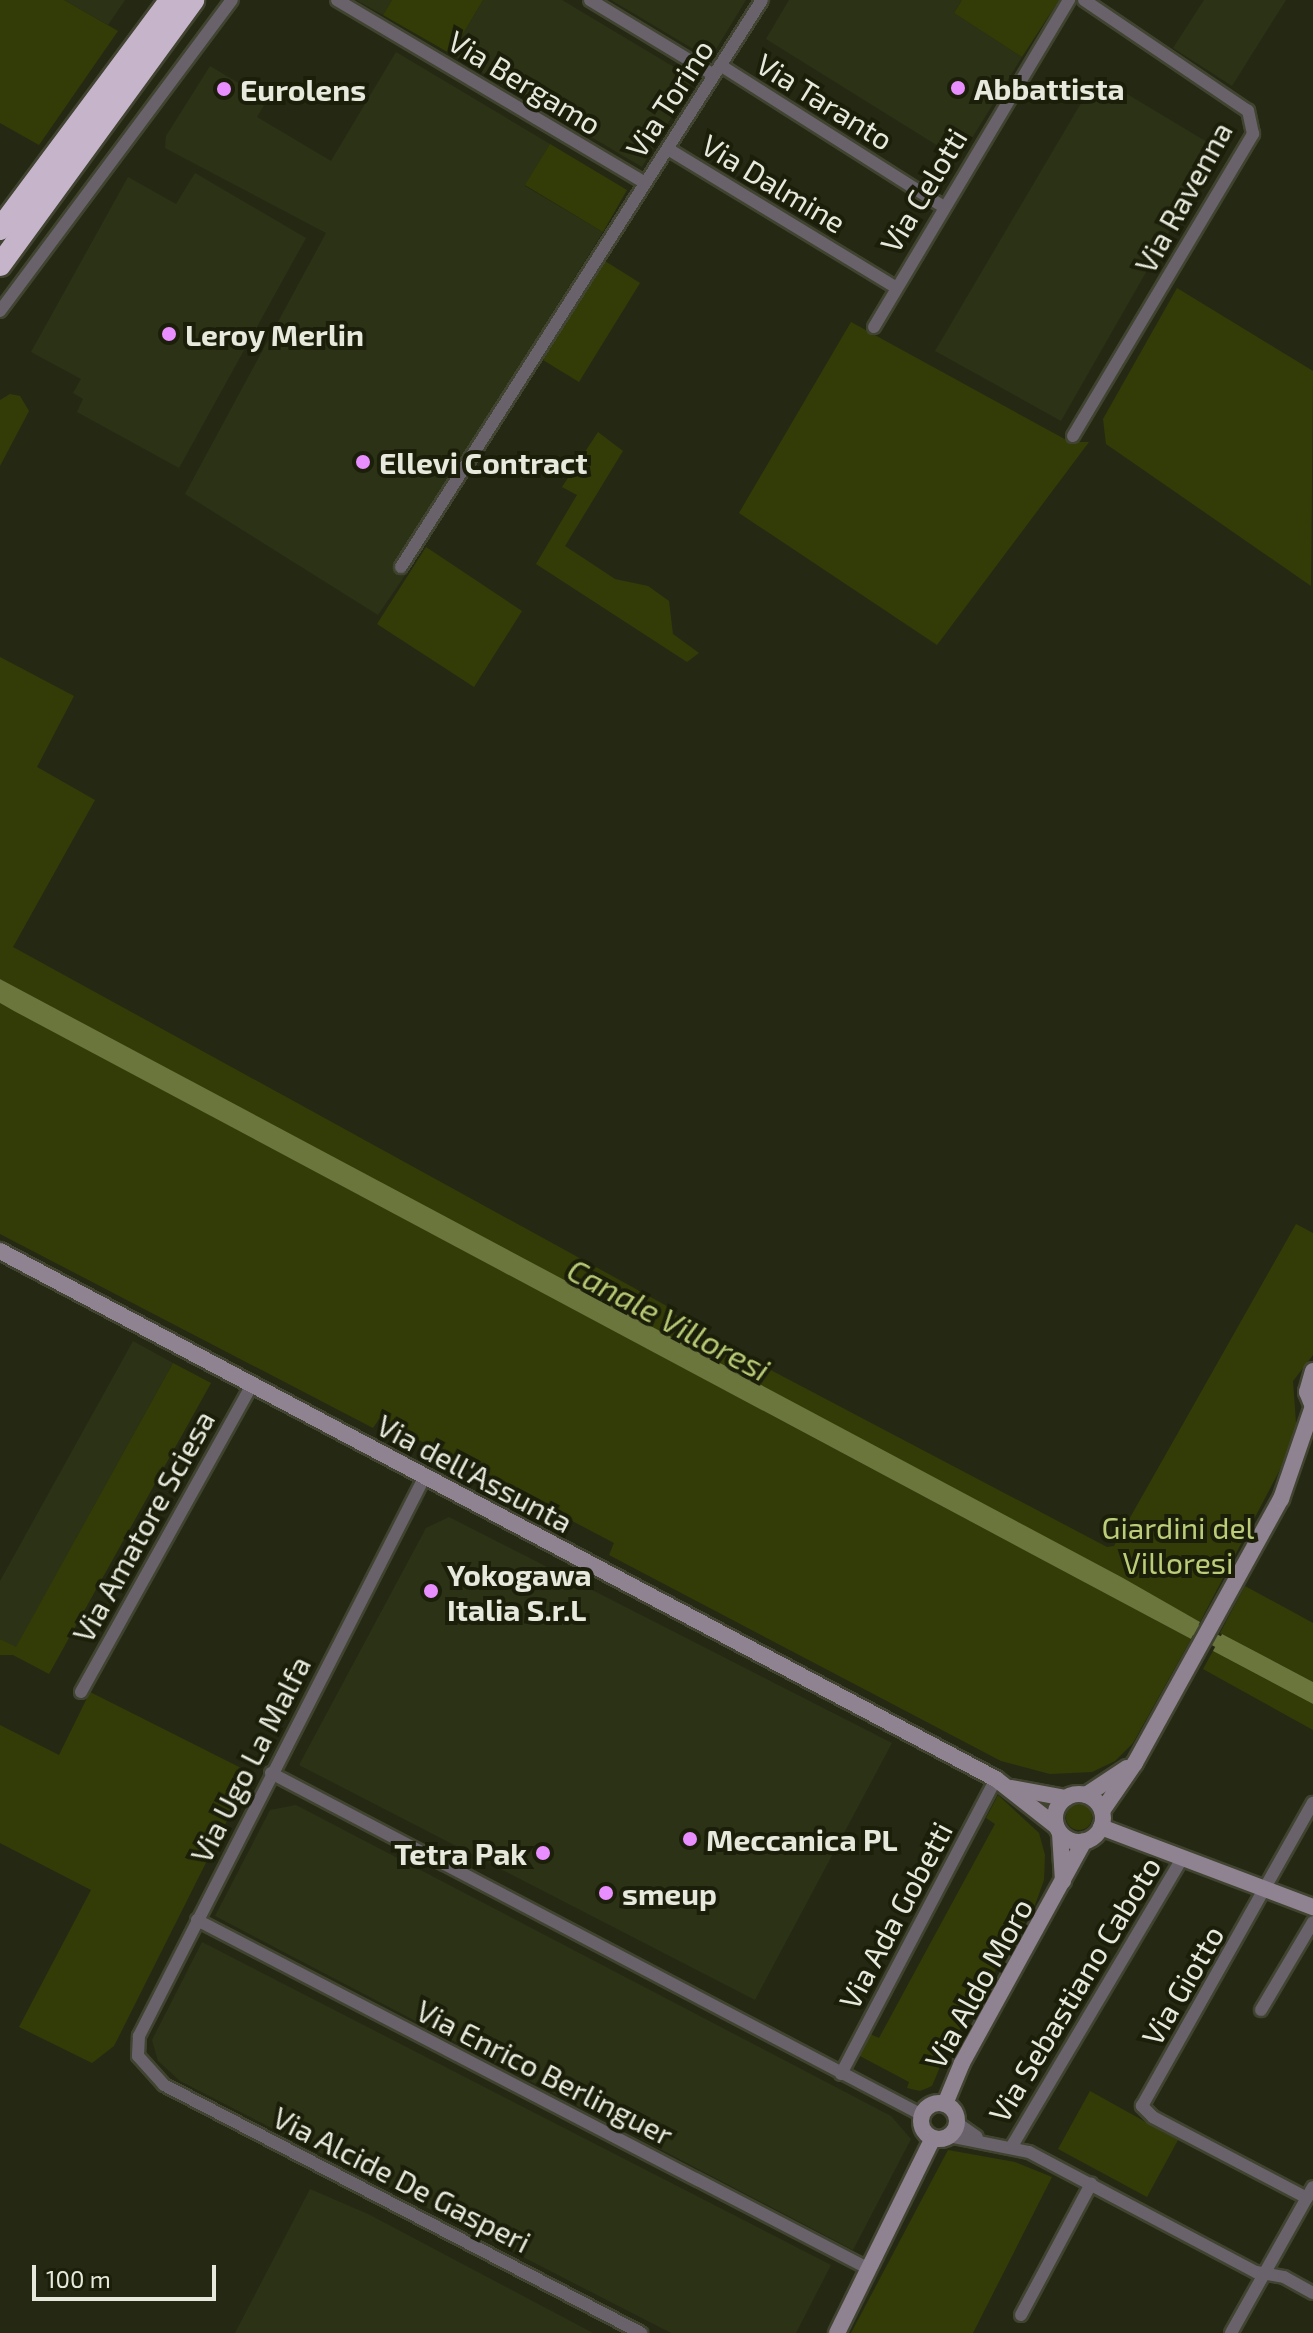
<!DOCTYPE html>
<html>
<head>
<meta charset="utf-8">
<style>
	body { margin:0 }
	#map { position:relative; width:1313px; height:2333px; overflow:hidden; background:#252914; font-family:"Exo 2",sans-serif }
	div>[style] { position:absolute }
	.built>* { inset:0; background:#2c3215 }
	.green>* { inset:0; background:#333c07 }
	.round { border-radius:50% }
	.water>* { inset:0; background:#6b763d }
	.canal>* { height:12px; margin:-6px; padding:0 6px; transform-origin:6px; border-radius:6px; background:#6b763d }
	.roads { filter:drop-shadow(2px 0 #404430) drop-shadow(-2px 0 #404430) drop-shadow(0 2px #404430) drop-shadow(0 -2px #404430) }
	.street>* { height:12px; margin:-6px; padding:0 6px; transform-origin:6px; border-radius:6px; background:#69626b }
	.secondary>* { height:16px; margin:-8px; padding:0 8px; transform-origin:8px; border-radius:8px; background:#8f8392 }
	.secondary>.ring { margin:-8px; padding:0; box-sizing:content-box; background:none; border:16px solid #8f8392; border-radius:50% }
	.highway>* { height:22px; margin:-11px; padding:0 11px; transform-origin:11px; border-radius:11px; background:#c6b4cb }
	.dots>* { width:22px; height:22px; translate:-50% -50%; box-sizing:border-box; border:4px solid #1b1f0a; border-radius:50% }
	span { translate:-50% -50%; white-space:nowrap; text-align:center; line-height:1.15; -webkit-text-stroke:8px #1b1f0a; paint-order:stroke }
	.street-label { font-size:30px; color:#e6e9dc }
	.poi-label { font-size:30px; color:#e6e9dc; font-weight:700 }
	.left { translate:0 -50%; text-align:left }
	.right { translate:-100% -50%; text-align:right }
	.park-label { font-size:30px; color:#bbcd78 }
	.water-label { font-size:32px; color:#b8ca75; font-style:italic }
	.scale { position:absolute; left:32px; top:2265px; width:184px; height:36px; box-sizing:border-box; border:4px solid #e6e9dc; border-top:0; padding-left:10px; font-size:24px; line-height:28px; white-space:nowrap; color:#e6e9dc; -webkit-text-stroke:6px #1b1f0a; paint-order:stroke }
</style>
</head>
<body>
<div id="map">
	<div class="built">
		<i style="clip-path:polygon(64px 0,125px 0,108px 25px)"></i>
		<i style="clip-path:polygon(356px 0,392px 0,383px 15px)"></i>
		<i style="clip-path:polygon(483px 0,562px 0,694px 79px,642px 167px,451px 54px)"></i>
		<i style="clip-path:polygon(611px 0,746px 0,710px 59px)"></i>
		<i style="clip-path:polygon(789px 0,962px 0,954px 13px,1022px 57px,959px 159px,766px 39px)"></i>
		<i style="clip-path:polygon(1204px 0,1286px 0,1232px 86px,1173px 48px)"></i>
		<i style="clip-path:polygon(396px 52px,550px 144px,525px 186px,603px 232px,396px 564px,408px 571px,378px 615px,185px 494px,326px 233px,165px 148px,166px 136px,210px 66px,267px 100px,257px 117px,331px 161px)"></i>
		<i style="clip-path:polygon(1097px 76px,1217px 148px,1061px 421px,935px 351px)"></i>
		<i style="clip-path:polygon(195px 173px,306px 238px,179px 468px,77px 412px,83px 399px,73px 393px,81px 379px,31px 352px,128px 177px,176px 204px)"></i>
		<i style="clip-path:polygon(133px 1341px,173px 1363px,16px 1648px,0 1639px,0 1581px)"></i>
		<i style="clip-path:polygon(449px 1517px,892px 1743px,755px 2000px,299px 1765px,426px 1528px)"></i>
		<i style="clip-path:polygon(296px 1805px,891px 2116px,911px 2139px,853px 2250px,215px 1916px,270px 1810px)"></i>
		<i style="clip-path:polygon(202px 1942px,831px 2265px,796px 2333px,671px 2333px,180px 2081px,158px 2061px,152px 2040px)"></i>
		<i style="clip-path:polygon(310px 2189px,368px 2214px,593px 2333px,235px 2333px)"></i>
	</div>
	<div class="green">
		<i style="clip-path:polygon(0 0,64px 0,118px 31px,39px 145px,0 123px)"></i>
		<i style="clip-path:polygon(392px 0,483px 0,451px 54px,383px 15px)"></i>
		<i style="clip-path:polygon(962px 0,1059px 0,1022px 57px,954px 13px)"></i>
		<i style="clip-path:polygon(550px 144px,627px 190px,603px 232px,525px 185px)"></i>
		<i style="clip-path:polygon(605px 261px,640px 283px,579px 382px,543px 360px)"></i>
		<i style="clip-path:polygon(1177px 288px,1313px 371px,1311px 586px,1106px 444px,1103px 419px)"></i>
		<i style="clip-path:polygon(851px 322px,1070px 442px,1089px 442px,937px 645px,739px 513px)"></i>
		<i style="clip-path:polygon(10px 394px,20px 396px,29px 411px,0 466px,0 400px)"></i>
		<i style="clip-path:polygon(598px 432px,623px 451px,565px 546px,615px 579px,648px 586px,669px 601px,673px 634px,699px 653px,687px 662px,536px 564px,577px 495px,562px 487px)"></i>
		<i style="clip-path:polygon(426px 547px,522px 611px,474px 687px,377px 624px)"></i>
		<i style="clip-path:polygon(0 657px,74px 696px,37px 767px,95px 800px,13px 947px,665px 1305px,691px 1328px,1107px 1547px,1114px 1546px,1296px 1224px,1313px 1233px,1313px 1355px,1293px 1381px,1297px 1437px,1200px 1622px,0 979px)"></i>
		<i style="clip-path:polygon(0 1003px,1191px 1639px,1133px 1743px,1115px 1761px,1092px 1772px,1050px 1774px,1001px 1761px,609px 1555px,614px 1543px,379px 1419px,373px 1428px,0 1234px)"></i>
		<i style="clip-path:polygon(173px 1363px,211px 1383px,49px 1674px,13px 1655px,0 1655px,0 1639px,16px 1647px)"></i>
		<i style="clip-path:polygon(1245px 1586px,1313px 1623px,1313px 1682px,1220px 1633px)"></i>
		<i style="clip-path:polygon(1213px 1651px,1313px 1704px,1313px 1730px,1203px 1669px)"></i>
		<i style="clip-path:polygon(90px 1692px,251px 1773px,114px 2046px,92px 2063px,19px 2027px,91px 1890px,0 1843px,0 1725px,59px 1755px)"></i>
		<i style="clip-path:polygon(998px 1795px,1039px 1833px,1045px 1855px,1044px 1880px,1035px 1905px,946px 2052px,932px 2086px,920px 2091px,907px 2088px,909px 2082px,858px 2055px,870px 2034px,879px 2038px,995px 1824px,986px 1818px)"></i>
		<i class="round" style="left:1066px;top:1804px;width:26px;height:26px"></i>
		<i style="clip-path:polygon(1090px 2091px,1178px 2140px,1147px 2197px,1058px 2149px)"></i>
		<i style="clip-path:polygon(948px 2150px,1015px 2162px,1052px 2177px,973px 2333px,851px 2333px)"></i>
	</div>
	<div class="water">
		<i style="clip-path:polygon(0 979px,1123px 1578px,1200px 1622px,1191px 1639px,14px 1011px,0 1003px)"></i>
		<i style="clip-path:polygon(1222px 1634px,1313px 1682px,1313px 1704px,1213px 1651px)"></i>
	</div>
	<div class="canal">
		<i style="left:1181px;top:1622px;width:58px;rotate:27.9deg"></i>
	</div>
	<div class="roads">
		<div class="street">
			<i style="left:337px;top:0;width:358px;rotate:30.7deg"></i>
			<i style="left:590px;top:0;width:145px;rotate:31.2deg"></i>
			<i style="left:720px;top:65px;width:263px;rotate:32.4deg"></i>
			<i style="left:668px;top:149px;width:266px;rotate:31.3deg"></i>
			<i style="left:0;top:311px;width:388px;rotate:-53.3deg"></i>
			<i style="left:874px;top:327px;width:381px;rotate:-59.2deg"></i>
			<i style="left:1073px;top:436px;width:352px;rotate:-59.2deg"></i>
			<i style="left:1253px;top:134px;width:24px;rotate:-102deg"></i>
			<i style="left:1248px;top:111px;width:198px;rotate:-145.9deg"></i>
			<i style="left:401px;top:567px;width:672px;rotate:-57.52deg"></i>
			<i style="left:424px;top:1478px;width:627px;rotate:117.06deg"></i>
			<i style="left:139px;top:2036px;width:20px;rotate:93deg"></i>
			<i style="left:138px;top:2056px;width:39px;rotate:48deg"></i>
			<i style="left:164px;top:2085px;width:538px;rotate:27.47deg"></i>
			<i style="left:81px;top:1692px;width:350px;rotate:-60.9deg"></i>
			<i style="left:271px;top:1773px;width:735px;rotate:27.71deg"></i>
			<i style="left:197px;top:1920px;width:757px;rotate:27.44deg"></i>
			<i style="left:1261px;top:2010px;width:102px;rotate:-59.4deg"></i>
			<i style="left:841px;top:2074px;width:333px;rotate:-62.3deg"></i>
			<i style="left:957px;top:2123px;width:24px;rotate:35deg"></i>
			<i style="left:949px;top:2136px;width:82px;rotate:11.3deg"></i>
			<i style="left:1029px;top:2152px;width:257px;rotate:27.9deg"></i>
			<i style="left:1256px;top:2272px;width:28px;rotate:10deg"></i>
			<i style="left:1284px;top:2277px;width:33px;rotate:29deg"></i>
			<i style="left:1012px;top:2146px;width:334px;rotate:-59.4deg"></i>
			<i style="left:1307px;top:2198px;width:174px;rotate:-152.3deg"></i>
			<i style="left:1153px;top:2117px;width:16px;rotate:-135deg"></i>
			<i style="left:1142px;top:2106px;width:348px;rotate:-60.6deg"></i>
			<i style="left:1021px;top:2315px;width:149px;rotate:-61.9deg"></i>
			<i style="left:1231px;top:2333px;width:167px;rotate:-60.7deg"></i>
		</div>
		<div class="secondary">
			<i style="left:0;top:1251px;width:1127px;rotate:27.93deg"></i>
			<i style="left:996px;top:1779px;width:76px;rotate:38.1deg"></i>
			<i style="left:1313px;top:1371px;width:22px;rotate:106deg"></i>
			<i style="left:1307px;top:1392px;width:16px;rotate:68deg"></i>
			<i style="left:1012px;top:1788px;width:55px;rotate:10.5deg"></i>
			<i class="ring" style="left:1055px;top:1794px;width:32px;height:32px"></i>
			<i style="left:1086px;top:1795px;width:49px;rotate:-33.4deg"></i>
			<i style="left:1102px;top:1811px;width:58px;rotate:-55.5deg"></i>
			<i style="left:1135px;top:1763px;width:302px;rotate:-61.1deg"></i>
			<i style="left:1281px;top:1499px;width:98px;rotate:-71deg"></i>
			<i style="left:1101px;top:1827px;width:227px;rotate:20.7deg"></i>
			<i style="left:1060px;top:1833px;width:48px;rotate:86.4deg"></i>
			<i class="ring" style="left:921px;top:2103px;width:20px;height:20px"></i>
			<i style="left:945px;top:2104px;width:44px;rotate:-67.5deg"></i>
			<i style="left:962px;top:2063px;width:253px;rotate:-61.2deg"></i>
			<i style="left:837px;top:2333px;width:217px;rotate:-63.8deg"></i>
		</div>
		<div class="highway">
			<i style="left:0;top:229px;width:286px;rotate:-53.3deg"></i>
			<i style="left:0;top:265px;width:328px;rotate:-53.9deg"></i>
		</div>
	</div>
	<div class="dots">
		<i style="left:958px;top:88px;background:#e98efe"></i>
		<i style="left:224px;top:89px;background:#e98efe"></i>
		<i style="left:169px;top:334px;background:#e98efe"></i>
		<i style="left:363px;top:462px;background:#e98efe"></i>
		<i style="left:431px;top:1591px;background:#e98efe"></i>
		<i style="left:690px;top:1839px;background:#e98efe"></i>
		<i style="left:543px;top:1853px;background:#e98efe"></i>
		<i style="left:606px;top:1893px;background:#e98efe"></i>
	</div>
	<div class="street-label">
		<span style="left:525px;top:82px;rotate:31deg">Via Bergamo</span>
		<span style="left:669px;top:98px;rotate:-57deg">Via Torino</span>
		<span style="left:825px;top:101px;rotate:32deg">Via Taranto</span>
		<span style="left:774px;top:183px;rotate:31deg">Via Dalmine</span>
		<span style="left:923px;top:190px;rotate:-59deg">Via Celotti</span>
		<span style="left:1183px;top:197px;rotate:-61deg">Via Ravenna</span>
		<span style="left:475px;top:1473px;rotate:28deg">Via dell'Assunta</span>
		<span style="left:143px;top:1526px;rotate:-61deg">Via Amatore Sciesa</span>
		<span style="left:250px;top:1759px;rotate:-63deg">Via Ugo La Malfa</span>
		<span style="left:895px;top:1915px;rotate:-62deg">Via Ada Gobetti</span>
		<span style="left:978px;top:1983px;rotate:-61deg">Via Aldo Moro</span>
		<span style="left:1182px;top:1985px;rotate:-60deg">Via Giotto</span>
		<span style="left:1074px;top:1989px;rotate:-59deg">Via Sebastiano Caboto</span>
		<span style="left:545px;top:2072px;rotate:27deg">Via Enrico Berlinguer</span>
		<span style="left:402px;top:2179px;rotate:27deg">Via Alcide De Gasperi</span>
	</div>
	<div class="poi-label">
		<span class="left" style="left:974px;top:88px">Abbattista</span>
		<span class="left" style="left:240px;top:89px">Eurolens</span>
		<span class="left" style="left:185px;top:334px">Leroy Merlin</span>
		<span class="left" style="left:379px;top:462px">Ellevi Contract</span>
		<span class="left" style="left:447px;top:1591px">Yokogawa<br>Italia S.r.L</span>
		<span class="left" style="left:706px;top:1839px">Meccanica PL</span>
		<span class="right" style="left:527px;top:1853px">Tetra Pak</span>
		<span class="left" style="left:622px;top:1893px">smeup</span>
	</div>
	<div class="park-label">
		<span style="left:1178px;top:1544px">Giardini del<br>Villoresi</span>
	</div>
	<div class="water-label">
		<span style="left:669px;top:1319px;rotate:28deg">Canale Villoresi</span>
	</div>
	<div class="scale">100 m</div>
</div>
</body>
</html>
